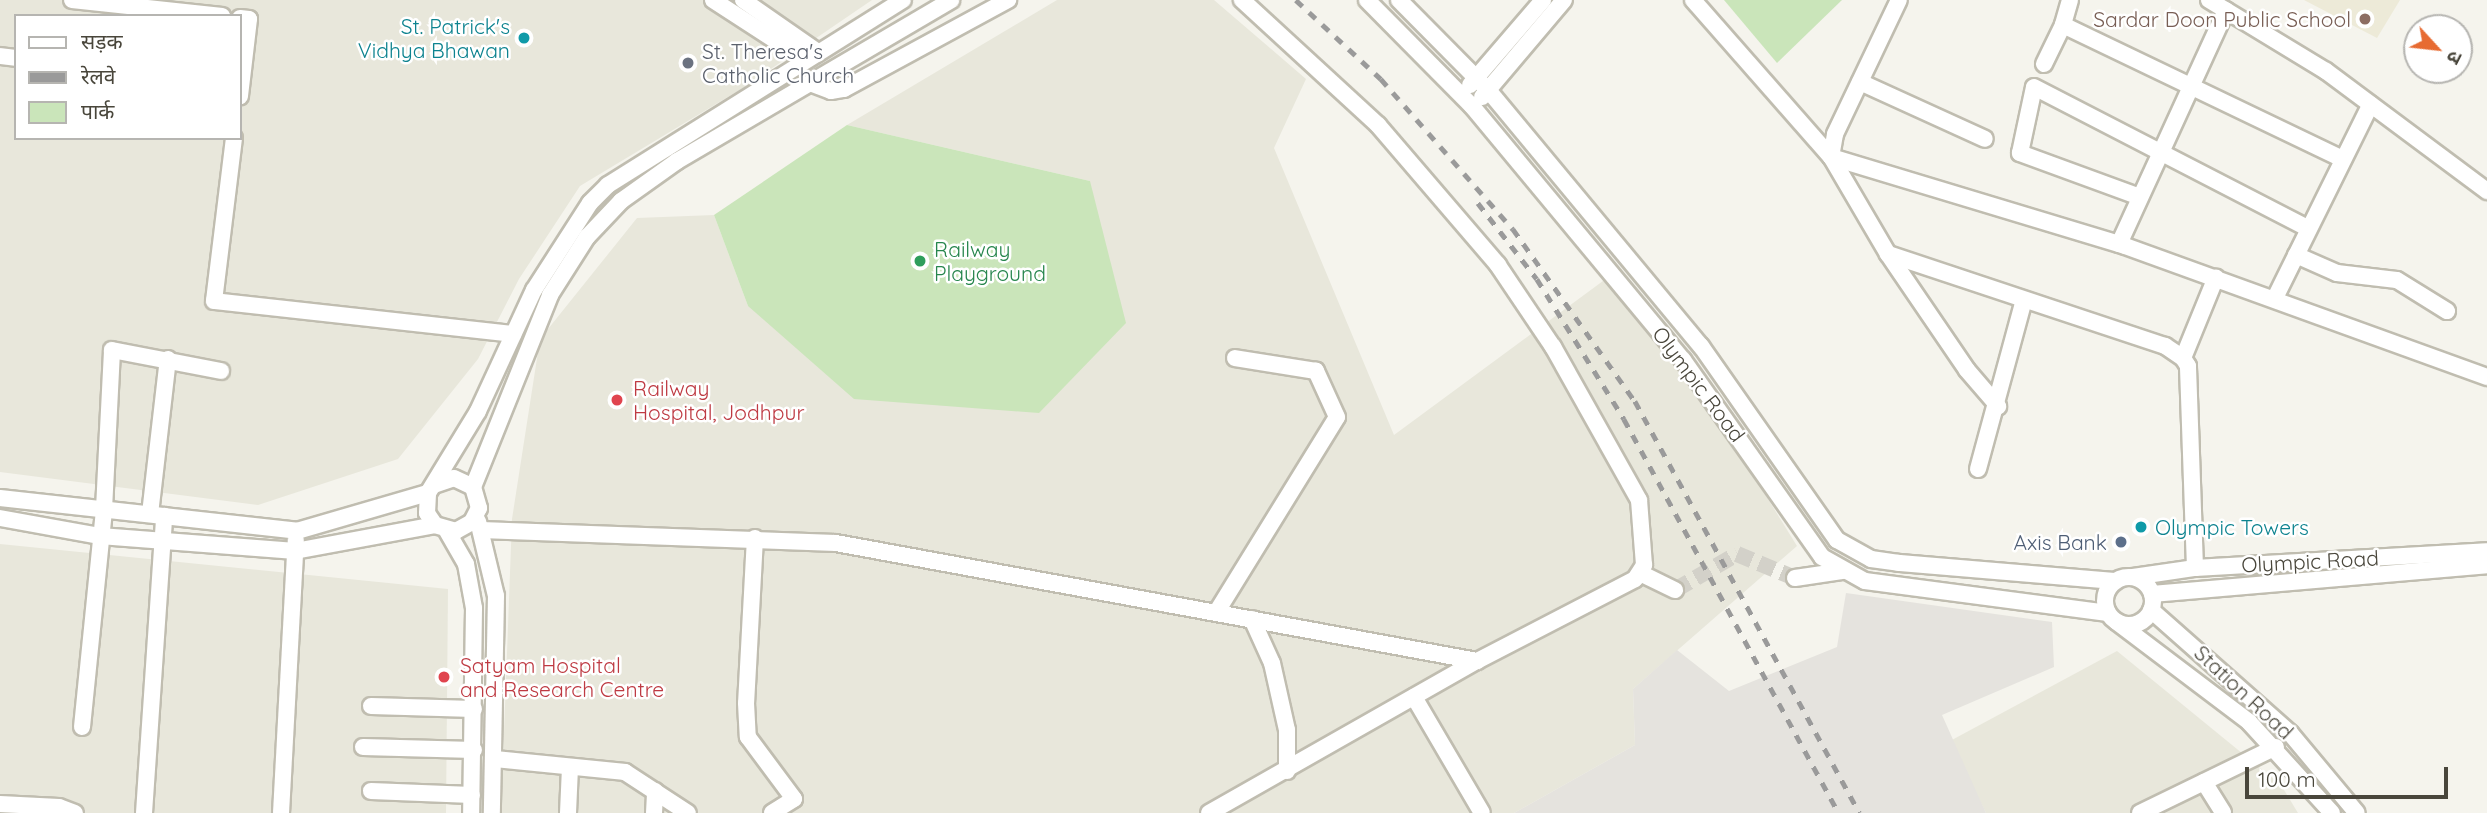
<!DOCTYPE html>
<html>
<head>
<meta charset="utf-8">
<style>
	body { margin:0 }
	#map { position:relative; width:2487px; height:813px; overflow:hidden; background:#f5f4ed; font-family:Quicksand,"Noto Sans Devanagari",sans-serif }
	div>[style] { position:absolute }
	.residential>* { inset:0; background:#e8e7db }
	.industrial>* { inset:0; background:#e5e3de }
	.education>* { inset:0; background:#edead8 }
	.green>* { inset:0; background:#cae5ba }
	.minor-tunnel>* { height:16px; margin-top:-8px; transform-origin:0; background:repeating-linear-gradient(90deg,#d3d1c9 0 16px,transparent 0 24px) }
	.roads { filter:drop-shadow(2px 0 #c0bdb0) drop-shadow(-2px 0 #c0bdb0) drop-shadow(0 2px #c0bdb0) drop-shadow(0 -2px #c0bdb0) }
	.minor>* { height:16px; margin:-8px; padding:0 8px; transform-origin:8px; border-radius:8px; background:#fff }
	.minor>.ring { margin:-8px; padding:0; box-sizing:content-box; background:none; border:16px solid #fff; border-radius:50% }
	.rail>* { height:4.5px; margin-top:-2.25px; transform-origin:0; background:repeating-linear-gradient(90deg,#9a9a9a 0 9px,transparent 0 18px) }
	.dots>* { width:19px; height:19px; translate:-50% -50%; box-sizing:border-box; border:4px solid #fff; border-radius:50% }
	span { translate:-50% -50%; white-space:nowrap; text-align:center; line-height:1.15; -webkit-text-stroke:5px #fff; paint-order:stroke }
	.education-label { font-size:21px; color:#785e54 }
	.right { translate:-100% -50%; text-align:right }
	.culture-label { font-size:21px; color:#0d838f }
	.left { translate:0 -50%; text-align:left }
	.worship-label { font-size:21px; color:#5b616d }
	.leisure-label { font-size:21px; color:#27864d }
	.street-label { font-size:21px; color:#49463b }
	.health-label { font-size:21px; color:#be3a42 }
	.service-label { font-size:21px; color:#4e5e75 }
	.legend { position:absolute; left:14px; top:14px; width:228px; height:126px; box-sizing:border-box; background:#fff; border:2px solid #b6b5b1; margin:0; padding:9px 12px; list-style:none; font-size:21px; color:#49463b }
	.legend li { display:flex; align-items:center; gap:14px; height:35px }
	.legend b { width:35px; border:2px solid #b6b5b1 }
	.north { position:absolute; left:2403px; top:14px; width:70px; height:70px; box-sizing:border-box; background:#fff; border:2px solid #b6b5b1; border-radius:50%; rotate:117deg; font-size:19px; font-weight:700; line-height:28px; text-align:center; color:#49463b }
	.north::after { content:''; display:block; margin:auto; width:24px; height:32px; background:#e76b32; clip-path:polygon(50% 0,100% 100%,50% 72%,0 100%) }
	.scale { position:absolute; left:2245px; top:767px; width:203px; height:32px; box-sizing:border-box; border:4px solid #49463b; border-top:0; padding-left:9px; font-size:21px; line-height:24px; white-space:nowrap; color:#49463b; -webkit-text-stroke:5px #fff; paint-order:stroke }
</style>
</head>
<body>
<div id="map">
	<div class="residential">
		<i style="clip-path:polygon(evenodd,0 0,872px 0,746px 86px,580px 186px,519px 279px,478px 359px,398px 459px,258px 505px,0 472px,0 0,16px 16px,240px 16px,240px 138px,16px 138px,16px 16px)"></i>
		<i style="clip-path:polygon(1057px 0,1214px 0,1306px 79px,1274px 148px,1394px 435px,1607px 278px,1731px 439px,1797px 546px,1633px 689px,1635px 745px,1514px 813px,501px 813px,512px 519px,540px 339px,637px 218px,714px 215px,748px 306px,1090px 181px,847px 125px)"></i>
		<i style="clip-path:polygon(0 544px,448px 589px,446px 813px,0 813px)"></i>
		<i style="clip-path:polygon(2117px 651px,2281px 785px,2298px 813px,1986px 813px,1950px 741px)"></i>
	</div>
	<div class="industrial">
		<i style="clip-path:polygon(1846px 593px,2052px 622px,2054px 667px,1942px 715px,1986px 813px,1514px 813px,1635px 745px,1633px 689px,1677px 650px,1729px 691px,1837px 647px)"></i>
	</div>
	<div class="education">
		<i style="clip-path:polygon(2304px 0,2400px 0,2377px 38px)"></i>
	</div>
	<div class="green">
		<i style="clip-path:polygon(1724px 0,1842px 0,1777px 63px)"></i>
		<i style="clip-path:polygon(847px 125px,1090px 181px,1126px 323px,1039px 413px,854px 399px,748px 306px,714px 215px)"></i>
	</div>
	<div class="minor-tunnel">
		<i style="left:1675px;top:590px;width:72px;rotate:-30.1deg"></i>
		<i style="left:1737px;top:554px;width:63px;rotate:22.5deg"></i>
	</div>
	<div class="roads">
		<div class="minor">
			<i style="left:72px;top:0;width:151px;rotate:6.1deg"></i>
			<i style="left:713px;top:0;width:108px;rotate:33deg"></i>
			<i style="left:743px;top:0;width:89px;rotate:34.9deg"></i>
			<i style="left:1367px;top:0;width:149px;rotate:45.3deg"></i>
			<i style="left:1472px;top:106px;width:330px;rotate:50.3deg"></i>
			<i style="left:1683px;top:360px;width:241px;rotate:54.8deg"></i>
			<i style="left:1822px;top:557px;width:49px;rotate:29.2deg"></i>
			<i style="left:1865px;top:581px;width:245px;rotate:7.5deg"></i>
			<i style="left:1399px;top:0;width:128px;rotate:45.3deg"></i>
			<i style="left:1489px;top:91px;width:332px;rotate:50.3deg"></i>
			<i style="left:1701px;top:346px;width:237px;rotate:55deg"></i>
			<i style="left:1837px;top:540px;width:39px;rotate:29deg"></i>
			<i style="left:1871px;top:559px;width:28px;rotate:8deg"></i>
			<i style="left:1899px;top:563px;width:217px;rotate:4.8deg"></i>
			<i style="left:1693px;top:0;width:209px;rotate:48.7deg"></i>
			<i style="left:2070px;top:0;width:26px;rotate:106deg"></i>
			<i style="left:2063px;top:25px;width:310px;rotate:25.6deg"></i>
			<i style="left:2209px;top:0;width:137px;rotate:31.3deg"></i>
			<i style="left:2326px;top:71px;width:201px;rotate:36.7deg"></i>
			<i style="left:240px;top:18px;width:9px;rotate:6deg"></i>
			<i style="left:249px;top:19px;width:78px;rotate:96.7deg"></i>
			<i style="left:0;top:56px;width:16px;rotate:7deg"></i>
			<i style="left:2044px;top:64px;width:43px;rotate:-64deg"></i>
			<i style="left:1860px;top:82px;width:137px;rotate:24.5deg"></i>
			<i style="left:810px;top:83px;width:22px;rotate:21deg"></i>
			<i style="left:831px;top:91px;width:13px;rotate:-9deg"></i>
			<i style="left:844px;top:89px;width:187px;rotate:-28.5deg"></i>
			<i style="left:1470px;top:85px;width:112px;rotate:-49.3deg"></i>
			<i style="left:1482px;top:97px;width:127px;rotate:-49.8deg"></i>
			<i style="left:234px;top:138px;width:164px;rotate:97deg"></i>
			<i style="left:214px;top:301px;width:301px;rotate:6.3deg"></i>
			<i style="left:1831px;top:157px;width:23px;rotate:-80deg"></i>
			<i style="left:1835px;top:134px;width:148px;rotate:-64.5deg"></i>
			<i style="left:2140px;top:197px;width:128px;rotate:-159.9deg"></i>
			<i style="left:2020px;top:153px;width:67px;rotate:-78deg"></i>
			<i style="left:2034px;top:87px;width:309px;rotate:27.3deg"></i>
			<i style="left:2119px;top:244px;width:257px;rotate:-65.4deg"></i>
			<i style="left:1888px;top:254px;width:140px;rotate:55.7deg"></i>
			<i style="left:1967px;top:370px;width:48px;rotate:49.3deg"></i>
			<i style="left:2296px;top:255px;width:45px;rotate:23.7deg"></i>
			<i style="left:2337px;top:273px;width:60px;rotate:6.7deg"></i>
			<i style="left:2397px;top:280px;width:59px;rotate:31.8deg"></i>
			<i style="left:2275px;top:298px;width:216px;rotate:-63.7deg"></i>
			<i style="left:2183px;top:358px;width:87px;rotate:-67.8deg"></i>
			<i style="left:1978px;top:469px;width:175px;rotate:-74.8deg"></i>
			<i style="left:434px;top:485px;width:21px;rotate:-19deg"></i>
			<i style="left:454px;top:478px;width:21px;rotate:25deg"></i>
			<i style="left:473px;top:487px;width:22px;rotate:74deg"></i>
			<i style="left:479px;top:508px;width:16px;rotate:117deg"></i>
			<i style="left:472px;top:522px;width:18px;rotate:151deg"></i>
			<i style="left:456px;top:531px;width:22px;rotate:-164deg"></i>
			<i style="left:435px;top:525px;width:14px;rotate:-124deg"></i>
			<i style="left:427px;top:513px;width:20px;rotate:-87deg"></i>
			<i style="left:428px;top:493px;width:96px;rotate:-58.6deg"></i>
			<i style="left:478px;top:411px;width:133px;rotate:-65.2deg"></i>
			<i style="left:534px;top:290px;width:103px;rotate:-57.2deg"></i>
			<i style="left:590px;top:203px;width:25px;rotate:-45deg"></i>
			<i style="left:608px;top:185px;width:348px;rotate:-32.1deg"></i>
			<i style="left:473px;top:487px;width:207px;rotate:-68.1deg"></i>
			<i style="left:550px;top:295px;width:69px;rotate:-57.5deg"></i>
			<i style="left:587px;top:237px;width:50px;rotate:-46.6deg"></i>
			<i style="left:621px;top:201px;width:69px;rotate:-35.5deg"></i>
			<i style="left:677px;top:161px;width:318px;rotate:-30.4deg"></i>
			<i style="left:0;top:498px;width:299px;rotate:6.3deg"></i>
			<i style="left:297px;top:531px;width:136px;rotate:-16.2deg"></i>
			<i style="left:150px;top:514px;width:156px;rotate:-83.4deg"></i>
			<i style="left:0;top:518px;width:102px;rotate:10.2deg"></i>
			<i style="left:100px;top:536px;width:196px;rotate:4.4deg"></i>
			<i style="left:295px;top:551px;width:142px;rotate:-10.5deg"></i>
			<i style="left:478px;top:521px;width:77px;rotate:76.5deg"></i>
			<i style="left:496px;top:596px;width:217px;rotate:91.1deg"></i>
			<i style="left:481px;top:530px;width:355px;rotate:2.1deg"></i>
			<i style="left:836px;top:543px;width:652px;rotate:10.43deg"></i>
			<i style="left:447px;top:531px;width:38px;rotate:60deg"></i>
			<i style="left:466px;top:564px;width:45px;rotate:79.7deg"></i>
			<i style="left:474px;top:608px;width:205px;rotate:90.8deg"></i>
			<i style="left:755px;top:538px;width:165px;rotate:93.1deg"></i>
			<i style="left:746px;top:703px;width:34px;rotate:87deg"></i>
			<i style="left:748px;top:737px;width:77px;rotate:53.4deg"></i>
			<i style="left:794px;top:799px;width:26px;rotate:148deg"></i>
			<i style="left:2195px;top:568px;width:202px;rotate:-92deg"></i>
			<i style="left:2188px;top:366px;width:9px;rotate:-122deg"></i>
			<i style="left:2183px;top:358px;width:22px;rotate:-146deg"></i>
			<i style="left:2165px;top:346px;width:292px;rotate:-161.6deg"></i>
			<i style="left:1888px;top:254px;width:113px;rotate:-120.4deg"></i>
			<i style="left:1831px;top:157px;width:307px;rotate:16.8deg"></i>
			<i style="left:2125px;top:246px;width:385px;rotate:19.9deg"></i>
			<i style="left:1640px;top:573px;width:39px;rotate:26deg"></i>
			<i class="ring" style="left:2105px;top:577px;width:32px;height:32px"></i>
			<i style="left:2133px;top:577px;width:63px;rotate:-8.3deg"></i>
			<i style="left:2195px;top:568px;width:292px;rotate:-3.3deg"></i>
			<i style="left:1795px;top:578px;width:49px;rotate:-8.3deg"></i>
			<i style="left:2152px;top:594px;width:336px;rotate:-4.9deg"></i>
			<i style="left:2151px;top:610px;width:186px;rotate:41.5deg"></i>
			<i style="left:2290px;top:733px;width:104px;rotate:50.1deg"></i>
			<i style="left:1216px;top:613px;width:230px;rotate:-58.3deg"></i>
			<i style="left:1337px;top:417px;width:51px;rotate:-114.5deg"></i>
			<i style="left:1316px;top:371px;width:82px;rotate:-170.9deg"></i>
			<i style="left:1252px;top:619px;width:48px;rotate:65.6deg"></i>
			<i style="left:1272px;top:663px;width:69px;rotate:77.4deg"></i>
			<i style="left:1287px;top:730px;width:41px;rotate:90deg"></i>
			<i style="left:2117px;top:622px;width:166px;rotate:37.1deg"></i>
			<i style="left:2249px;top:722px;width:123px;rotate:47.6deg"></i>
			<i style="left:1414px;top:697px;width:134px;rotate:59.6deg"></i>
			<i style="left:371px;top:706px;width:103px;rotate:1.7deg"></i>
			<i style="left:82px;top:727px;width:219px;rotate:-84.2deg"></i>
			<i style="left:104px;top:509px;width:159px;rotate:-87.1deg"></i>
			<i style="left:112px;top:350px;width:111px;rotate:10.9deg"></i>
			<i style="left:363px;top:747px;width:111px;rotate:1.5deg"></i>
			<i style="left:495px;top:759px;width:131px;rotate:5.7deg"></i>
			<i style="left:625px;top:772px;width:75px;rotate:33.1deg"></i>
			<i style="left:2204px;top:782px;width:36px;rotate:58deg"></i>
			<i style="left:371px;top:791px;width:101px;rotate:2.3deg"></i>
			<i style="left:0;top:804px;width:59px;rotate:2.9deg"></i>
			<i style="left:59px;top:807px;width:17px;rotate:21deg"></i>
			<i style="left:144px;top:813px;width:298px;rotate:-86.1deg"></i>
			<i style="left:281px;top:813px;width:273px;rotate:-86.9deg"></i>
			<i style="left:568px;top:813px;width:45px;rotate:-87.5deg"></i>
			<i style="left:654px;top:813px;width:22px;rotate:-87deg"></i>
			<i style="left:1209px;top:813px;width:308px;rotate:-29.6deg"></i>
			<i style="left:1477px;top:661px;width:178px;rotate:-27.4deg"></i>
			<i style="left:1635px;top:579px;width:17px;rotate:-57deg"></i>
			<i style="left:1644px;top:565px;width:65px;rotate:-94.4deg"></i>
			<i style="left:1639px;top:500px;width:176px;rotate:-119.3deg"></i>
			<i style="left:1553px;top:347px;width:99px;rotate:-123.9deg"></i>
			<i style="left:1498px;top:265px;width:184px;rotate:-130.6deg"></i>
			<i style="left:1378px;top:125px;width:185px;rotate:-137.4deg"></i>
			<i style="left:2140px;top:813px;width:151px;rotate:-25.9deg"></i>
		</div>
	</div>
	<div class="rail">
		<i style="left:1296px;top:0;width:116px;rotate:42.9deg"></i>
		<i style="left:1381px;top:79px;width:200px;rotate:48.7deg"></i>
		<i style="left:1513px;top:229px;width:211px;rotate:54.7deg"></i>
		<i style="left:1635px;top:401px;width:469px;rotate:61.4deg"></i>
		<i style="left:1478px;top:203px;width:96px;rotate:52.2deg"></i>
		<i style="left:1537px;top:279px;width:165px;rotate:58.1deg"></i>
		<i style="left:1624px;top:419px;width:449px;rotate:61.4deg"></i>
	</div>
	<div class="dots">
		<i style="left:2365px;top:19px;background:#8d6e63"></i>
		<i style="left:524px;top:38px;background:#0f9aa8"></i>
		<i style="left:688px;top:63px;background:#6b7280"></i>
		<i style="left:920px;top:261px;background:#2e9e5b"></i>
		<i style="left:617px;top:400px;background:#e0444e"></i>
		<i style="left:2141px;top:527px;background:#0f9aa8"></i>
		<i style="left:2121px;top:542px;background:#5c6f8a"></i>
		<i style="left:444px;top:677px;background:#e0444e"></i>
	</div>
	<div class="education-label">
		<span class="right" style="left:2351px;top:19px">Sardar Doon Public School</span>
	</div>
	<div class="culture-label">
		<span class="right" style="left:510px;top:38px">St. Patrick's<br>Vidhya Bhawan</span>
		<span class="left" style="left:2155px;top:527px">Olympic Towers</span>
	</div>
	<div class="worship-label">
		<span class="left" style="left:702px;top:63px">St. Theresa's<br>Catholic Church</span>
	</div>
	<div class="leisure-label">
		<span class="left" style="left:934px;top:261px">Railway<br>Playground</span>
	</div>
	<div class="street-label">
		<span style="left:1699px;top:384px;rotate:53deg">Olympic Road</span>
		<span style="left:2310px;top:561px;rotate:-3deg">Olympic Road</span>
		<span style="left:2244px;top:692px;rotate:43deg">Station Road</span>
	</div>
	<div class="health-label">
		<span class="left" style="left:633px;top:400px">Railway<br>Hospital, Jodhpur</span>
		<span class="left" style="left:460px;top:677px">Satyam Hospital<br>and Research Centre</span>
	</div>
	<div class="service-label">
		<span class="right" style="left:2107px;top:542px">Axis Bank</span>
	</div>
	<ul class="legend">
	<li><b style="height:9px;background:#fff"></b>सड़क</li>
	<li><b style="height:9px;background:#9a9a9a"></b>रेलवे</li>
	<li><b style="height:19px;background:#cae5ba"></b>पार्क</li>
	</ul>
	<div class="north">उ</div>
	<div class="scale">100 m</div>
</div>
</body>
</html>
